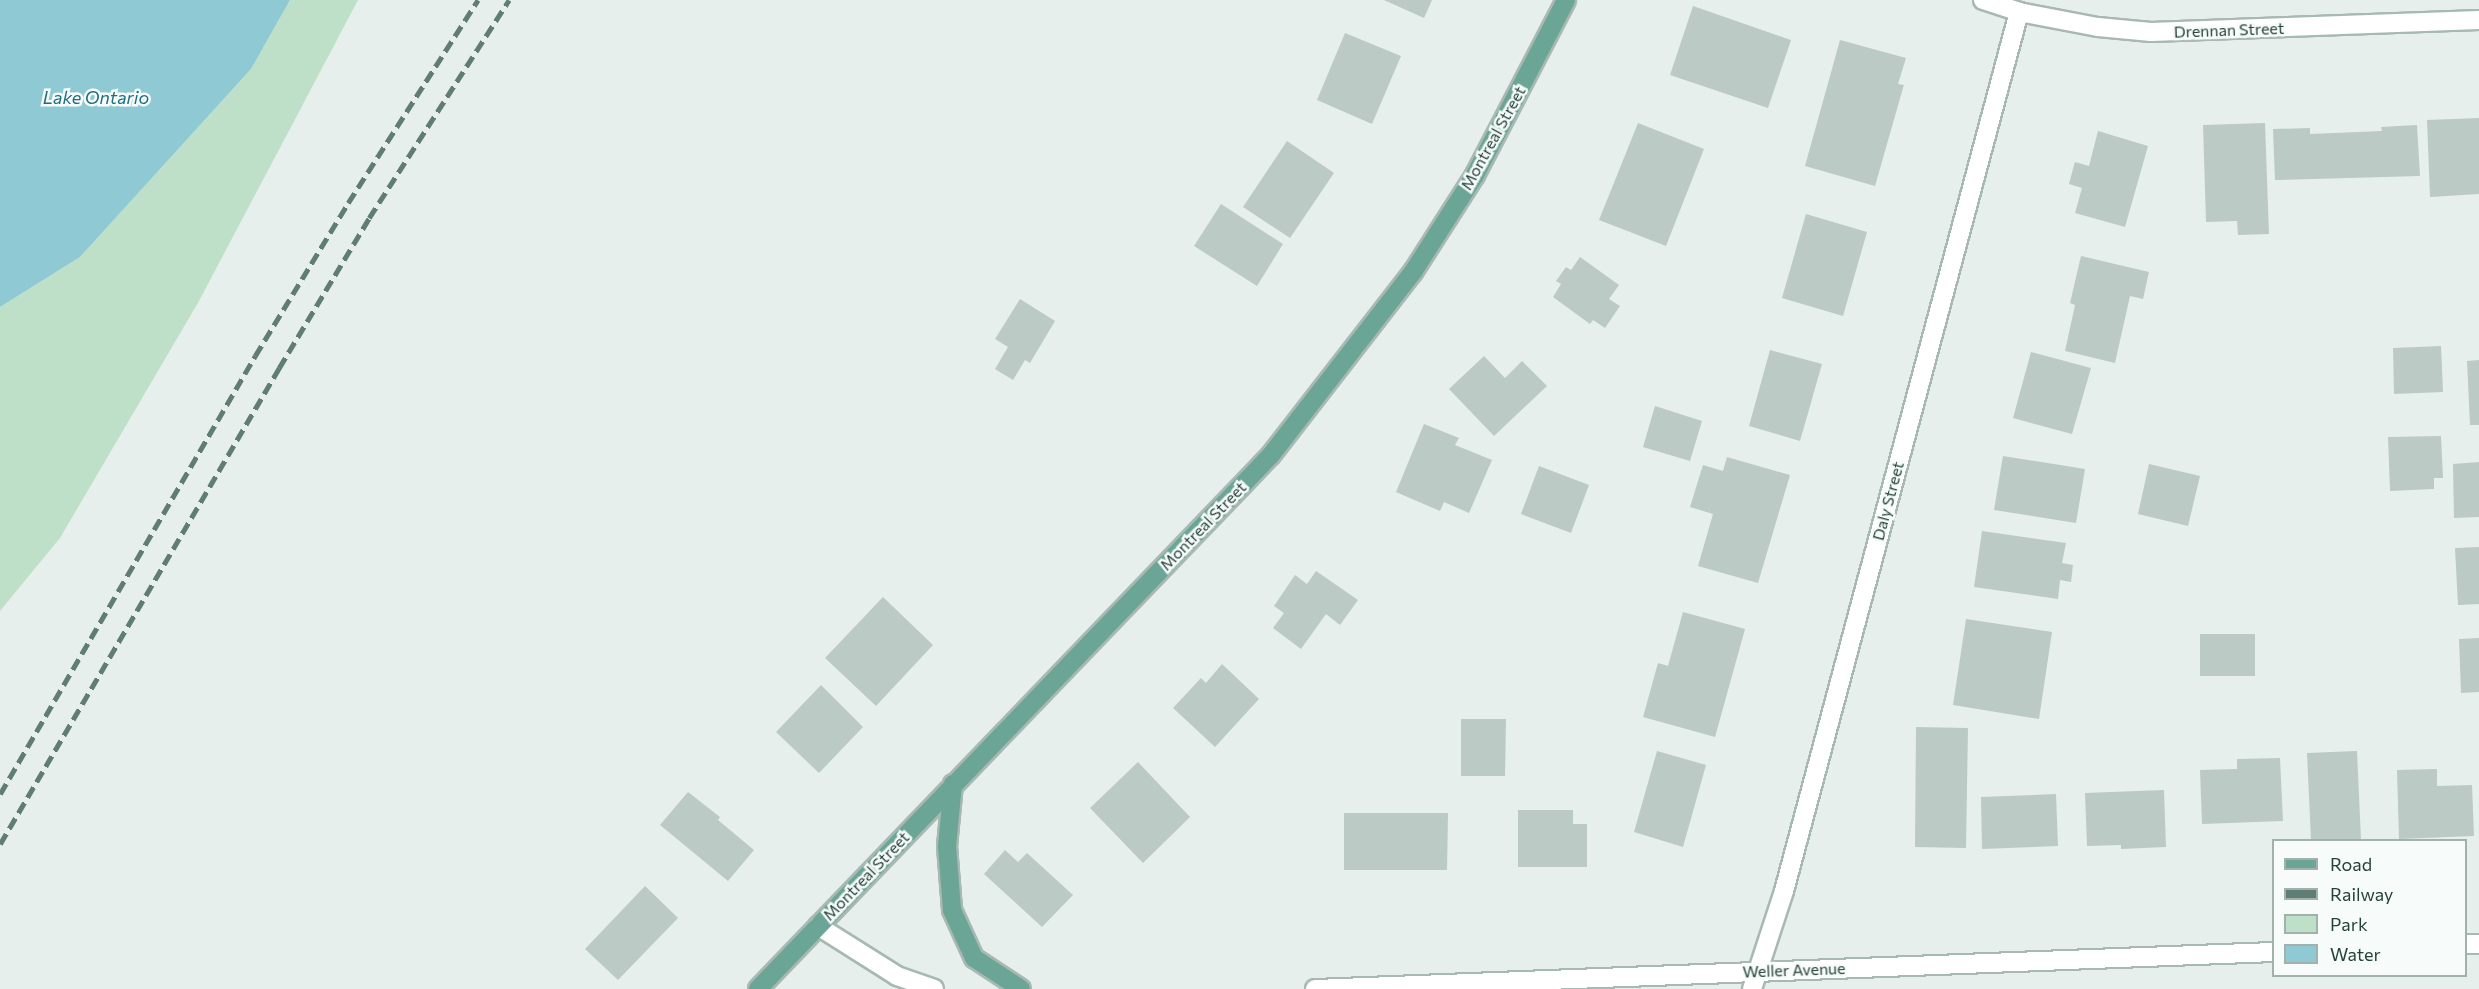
<!DOCTYPE html>
<html>
<head>
<meta charset="utf-8">
<style>
	body { margin:0 }
	#map { position:relative; width:2479px; height:989px; overflow:hidden; background:#e6efeb; font-family:Commissioner,sans-serif }
	div>[style] { position:absolute }
	.green>* { inset:0; background:#bfe0c8 }
	.water>* { inset:0; background:#8ec9d4 }
	.building>* { inset:0; background:#bbcac4 }
	.roads { filter:drop-shadow(2px 0 #a8b8b2) drop-shadow(-2px 0 #a8b8b2) drop-shadow(0 2px #a8b8b2) drop-shadow(0 -2px #a8b8b2) }
	.minor>* { height:18px; margin:-9px; padding:0 9px; transform-origin:9px; border-radius:9px; background:#fff }
	.major>* { height:18px; margin:-9px; padding:0 9px; transform-origin:9px; border-radius:9px; background:#6aa596 }
	.rail>* { height:4.5px; margin-top:-2.25px; transform-origin:0; background:repeating-linear-gradient(90deg,#5f7d75 0 12px,transparent 0 18px) }
	span { translate:-50% -50%; white-space:nowrap; text-align:center; line-height:1.15; -webkit-text-stroke:5px #f7fbf9; paint-order:stroke }
	.street-label { font-size:16px; color:#24423a }
	.water-label { font-size:18px; color:#1c6f80; font-style:italic }
	.legend { position:absolute; left:2272px; top:839px; width:195px; height:138px; box-sizing:border-box; background:#f7fbf9; border:2px solid #a3b1ad; margin:0; padding:8px 10px; list-style:none; font-size:18px; color:#24423a }
	.legend li { display:flex; align-items:center; gap:12px; height:30px }
	.legend b { width:30px; border:2px solid #a3b1ad }
</style>
</head>
<body>
<div id="map">
	<div class="green">
		<i style="clip-path:polygon(290px 0,358px 0,199px 301px,60px 538px,0 611px,0 307px,80px 257px,251px 69px)"></i>
	</div>
	<div class="water">
		<i style="clip-path:polygon(0 0,290px 0,251px 69px,80px 257px,0 307px)"></i>
	</div>
	<div class="building">
		<i style="clip-path:polygon(1384px 0,1432px 0,1424px 18px)"></i>
		<i style="clip-path:polygon(1693px 6px,1791px 40px,1768px 108px,1670px 75px)"></i>
		<i style="clip-path:polygon(1345px 33px,1401px 56px,1372px 124px,1317px 100px)"></i>
		<i style="clip-path:polygon(1840px 40px,1906px 58px,1898px 84px,1904px 85px,1903px 88px,1875px 186px,1805px 166px)"></i>
		<i style="clip-path:polygon(2479px 118px,2479px 194px,2430px 197px,2427px 120px)"></i>
		<i style="clip-path:polygon(1638px 123px,1704px 149px,1666px 246px,1599px 220px)"></i>
		<i style="clip-path:polygon(2265px 123px,2269px 234px,2238px 235px,2237px 221px,2206px 222px,2203px 125px)"></i>
		<i style="clip-path:polygon(2417px 125px,2420px 176px,2275px 180px,2273px 129px,2310px 128px,2310px 134px,2382px 131px,2381px 127px)"></i>
		<i style="clip-path:polygon(2098px 131px,2148px 146px,2125px 227px,2075px 213px,2082px 188px,2069px 184px,2074px 165px,2075px 162px,2089px 166px)"></i>
		<i style="clip-path:polygon(1287px 141px,1334px 173px,1290px 238px,1243px 207px)"></i>
		<i style="clip-path:polygon(1221px 204px,1283px 244px,1257px 286px,1194px 246px)"></i>
		<i style="clip-path:polygon(1806px 214px,1867px 232px,1843px 316px,1782px 298px)"></i>
		<i style="clip-path:polygon(2081px 256px,2149px 272px,2143px 299px,2130px 296px,2115px 363px,2065px 351px,2075px 305px,2070px 303px)"></i>
		<i style="clip-path:polygon(1580px 257px,1619px 285px,1609px 299px,1620px 306px,1605px 328px,1593px 320px,1590px 324px,1553px 297px,1561px 284px,1556px 281px,1566px 267px,1571px 270px)"></i>
		<i style="clip-path:polygon(1020px 299px,1055px 321px,1030px 363px,1025px 360px,1013px 380px,995px 369px,1008px 347px,995px 339px)"></i>
		<i style="clip-path:polygon(2441px 346px,2443px 392px,2394px 394px,2393px 348px)"></i>
		<i style="clip-path:polygon(1770px 350px,1822px 364px,1800px 441px,1749px 426px)"></i>
		<i style="clip-path:polygon(2031px 352px,2091px 368px,2072px 434px,2013px 418px)"></i>
		<i style="clip-path:polygon(1484px 356px,1505px 378px,1522px 361px,1547px 386px,1494px 436px,1449px 389px)"></i>
		<i style="clip-path:polygon(2479px 360px,2479px 425px,2470px 425px,2467px 361px)"></i>
		<i style="clip-path:polygon(1655px 406px,1702px 421px,1690px 461px,1643px 447px)"></i>
		<i style="clip-path:polygon(1424px 424px,1459px 438px,1455px 445px,1492px 460px,1469px 513px,1444px 502px,1440px 511px,1396px 492px)"></i>
		<i style="clip-path:polygon(2441px 436px,2443px 478px,2434px 478px,2434px 489px,2390px 491px,2388px 437px)"></i>
		<i style="clip-path:polygon(2003px 456px,2085px 469px,2076px 523px,1994px 510px)"></i>
		<i style="clip-path:polygon(1727px 457px,1790px 475px,1758px 583px,1698px 566px,1713px 514px,1690px 507px,1703px 465px,1723px 471px)"></i>
		<i style="clip-path:polygon(2479px 462px,2479px 517px,2454px 518px,2453px 464px)"></i>
		<i style="clip-path:polygon(2149px 464px,2200px 476px,2188px 526px,2138px 514px)"></i>
		<i style="clip-path:polygon(1539px 466px,1589px 485px,1571px 533px,1521px 514px)"></i>
		<i style="clip-path:polygon(1982px 531px,2066px 543px,2062px 563px,2073px 565px,2071px 582px,2060px 580px,2058px 599px,1974px 587px)"></i>
		<i style="clip-path:polygon(2479px 547px,2479px 604px,2458px 605px,2455px 548px)"></i>
		<i style="clip-path:polygon(1316px 571px,1358px 600px,1340px 625px,1326px 614px,1301px 649px,1273px 628px,1284px 613px,1274px 606px,1295px 575px,1307px 584px)"></i>
		<i style="clip-path:polygon(883px 597px,933px 645px,876px 706px,825px 658px)"></i>
		<i style="clip-path:polygon(1683px 612px,1745px 629px,1715px 737px,1643px 717px,1658px 663px,1668px 666px)"></i>
		<i style="clip-path:polygon(1966px 619px,2052px 632px,2039px 719px,1953px 705px)"></i>
		<i style="clip-path:polygon(2200px 634px,2255px 634px,2255px 676px,2200px 676px)"></i>
		<i style="clip-path:polygon(2479px 638px,2479px 692px,2461px 693px,2459px 639px)"></i>
		<i style="clip-path:polygon(1222px 664px,1259px 699px,1215px 747px,1173px 708px,1201px 678px,1206px 683px)"></i>
		<i style="clip-path:polygon(821px 685px,863px 727px,819px 773px,776px 732px)"></i>
		<i style="clip-path:polygon(1461px 719px,1506px 719px,1505px 776px,1461px 776px)"></i>
		<i style="clip-path:polygon(1916px 727px,1968px 728px,1966px 848px,1915px 847px)"></i>
		<i style="clip-path:polygon(1657px 751px,1706px 765px,1683px 847px,1634px 832px)"></i>
		<i style="clip-path:polygon(2357px 751px,2361px 840px,2311px 840px,2307px 753px)"></i>
		<i style="clip-path:polygon(2280px 758px,2283px 821px,2202px 824px,2200px 770px,2237px 769px,2237px 759px)"></i>
		<i style="clip-path:polygon(1138px 762px,1190px 817px,1143px 863px,1090px 808px)"></i>
		<i style="clip-path:polygon(2437px 769px,2437px 786px,2472px 785px,2474px 836px,2399px 839px,2397px 770px)"></i>
		<i style="clip-path:polygon(2164px 790px,2166px 847px,2121px 849px,2121px 845px,2087px 846px,2085px 793px)"></i>
		<i style="clip-path:polygon(688px 792px,720px 817px,718px 820px,754px 850px,728px 881px,660px 825px)"></i>
		<i style="clip-path:polygon(2056px 794px,2058px 846px,1982px 849px,1981px 797px)"></i>
		<i style="clip-path:polygon(1518px 810px,1573px 810px,1573px 824px,1587px 824px,1587px 867px,1518px 867px)"></i>
		<i style="clip-path:polygon(1344px 813px,1448px 813px,1447px 870px,1344px 870px)"></i>
		<i style="clip-path:polygon(1005px 850px,1018px 862px,1027px 853px,1073px 895px,1042px 927px,984px 874px)"></i>
		<i style="clip-path:polygon(645px 886px,678px 918px,618px 980px,585px 949px)"></i>
	</div>
	<div class="roads">
		<div class="minor">
			<i style="left:1983px;top:0;width:38px;rotate:18deg"></i>
			<i style="left:2019px;top:12px;width:80px;rotate:10.8deg"></i>
			<i style="left:2098px;top:27px;width:53px;rotate:5.4deg"></i>
			<i style="left:2151px;top:32px;width:328px;rotate:-2.1deg"></i>
			<i style="left:818px;top:926px;width:93px;rotate:32.3deg"></i>
			<i style="left:897px;top:976px;width:39px;rotate:19deg"></i>
			<i style="left:2466px;top:944px;width:13px"></i>
			<i style="left:1315px;top:989px;width:960px;rotate:-2.21deg"></i>
			<i style="left:1752px;top:989px;width:103px;rotate:-71.9deg"></i>
			<i style="left:1784px;top:891px;width:910px;rotate:-75.03deg"></i>
		</div>
		<div class="major">
			<i style="left:953px;top:784px;width:62px;rotate:95.5deg"></i>
			<i style="left:947px;top:846px;width:64px;rotate:85.5deg"></i>
			<i style="left:952px;top:910px;width:53px;rotate:65.4deg"></i>
			<i style="left:974px;top:958px;width:56px;rotate:33.4deg"></i>
			<i style="left:758px;top:989px;width:740px;rotate:-46.15deg"></i>
			<i style="left:1271px;top:455px;width:232px;rotate:-52.2deg"></i>
			<i style="left:1413px;top:272px;width:115px;rotate:-57.4deg"></i>
			<i style="left:1475px;top:175px;width:197px;rotate:-62.5deg"></i>
		</div>
	</div>
	<div class="rail">
		<i style="left:0;top:794px;width:507px;rotate:-59.79deg"></i>
		<i style="left:255px;top:356px;width:179px;rotate:-58.7deg"></i>
		<i style="left:348px;top:203px;width:241px;rotate:-57.4deg"></i>
		<i style="left:0;top:844px;width:552px;rotate:-59.62deg"></i>
		<i style="left:279px;top:368px;width:175px;rotate:-59deg"></i>
		<i style="left:369px;top:218px;width:259px;rotate:-57.3deg"></i>
	</div>
	<div class="street-label">
		<span style="left:2229px;top:30px;rotate:-2deg">Drennan Street</span>
		<span style="left:1493px;top:138px;rotate:-61deg">Montreal Street</span>
		<span style="left:1888px;top:501px;rotate:-75deg">Daly Street</span>
		<span style="left:1203px;top:526px;rotate:-46deg">Montreal Street</span>
		<span style="left:866px;top:876px;rotate:-46deg">Montreal Street</span>
		<span style="left:1794px;top:970px;rotate:-2deg">Weller Avenue</span>
	</div>
	<div class="water-label">
		<span style="left:96px;top:97px">Lake Ontario</span>
	</div>
	<ul class="legend">
	<li><b style="height:8px;background:#6aa596"></b>Road</li>
	<li><b style="height:8px;background:#5f7d75"></b>Railway</li>
	<li><b style="height:16px;background:#bfe0c8"></b>Park</li>
	<li><b style="height:16px;background:#8ec9d4"></b>Water</li>
	</ul>
</div>
</body>
</html>
